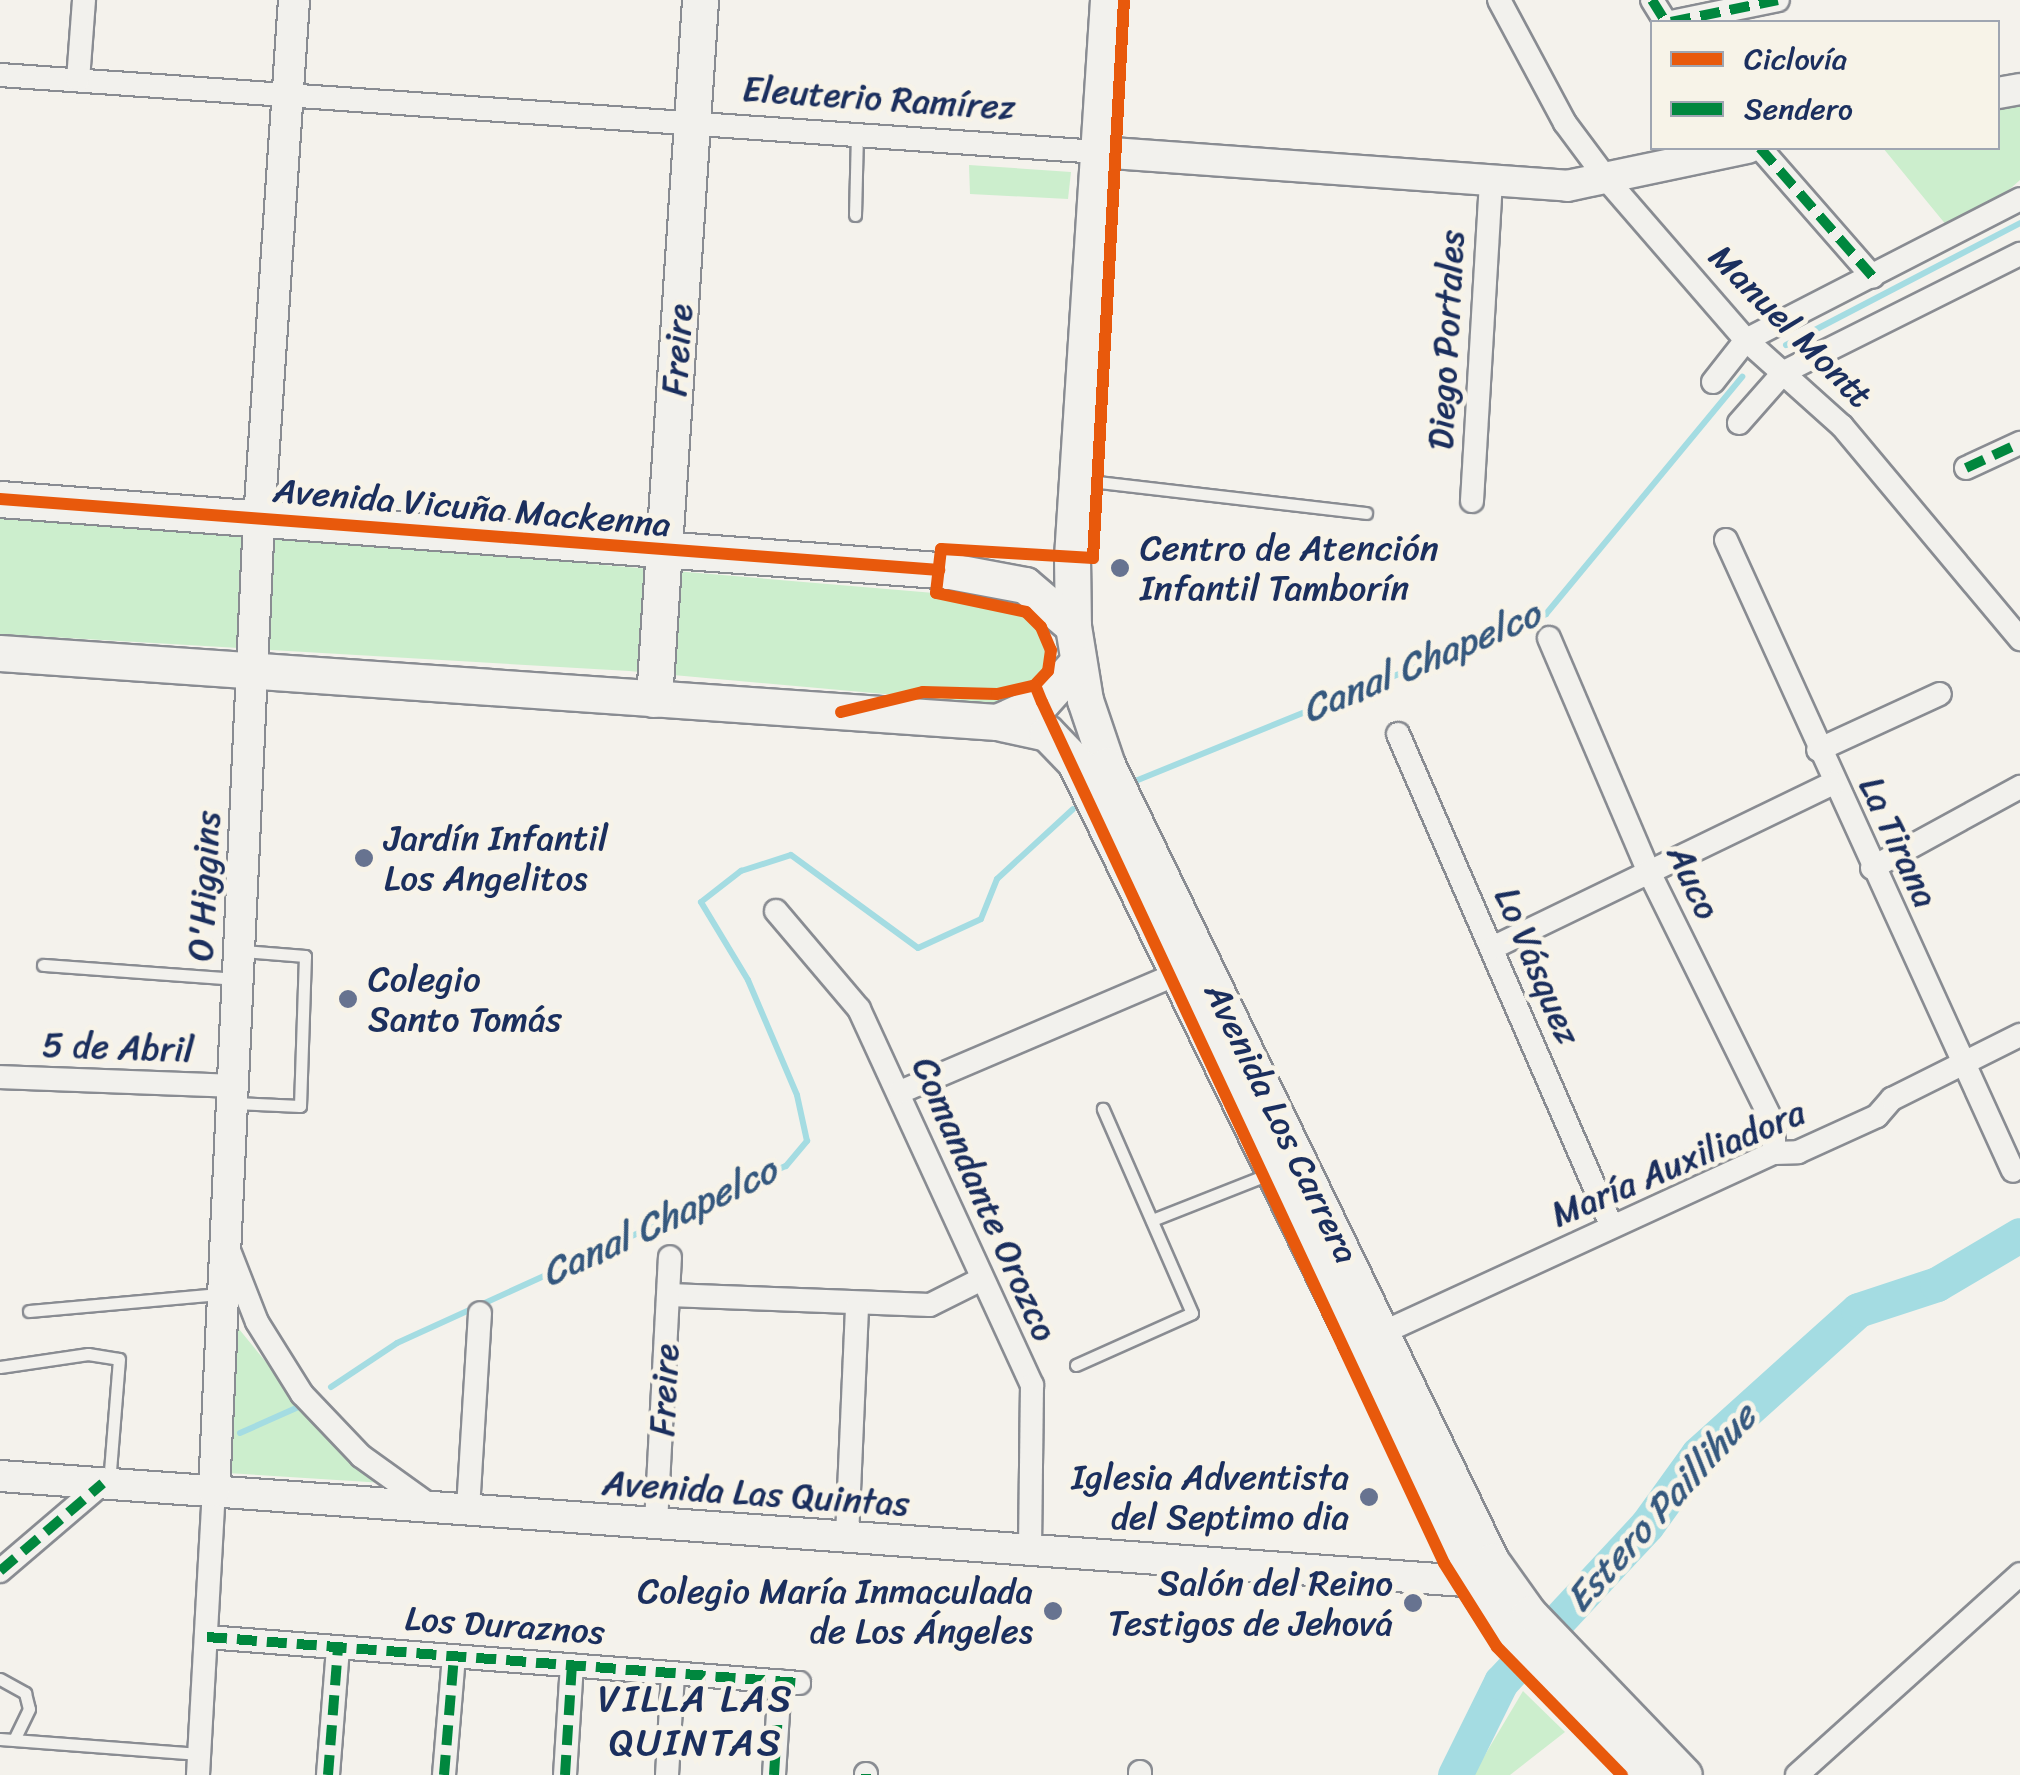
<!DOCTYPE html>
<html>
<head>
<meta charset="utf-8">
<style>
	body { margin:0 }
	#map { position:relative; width:2020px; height:1775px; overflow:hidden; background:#f4f2ec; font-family:Sriracha,sans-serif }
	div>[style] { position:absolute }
	.green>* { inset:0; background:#cceecd }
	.stream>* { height:6px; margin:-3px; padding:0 3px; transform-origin:3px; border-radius:3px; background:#a4dce2 }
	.river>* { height:35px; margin:-17.5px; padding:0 17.5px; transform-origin:17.5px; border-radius:17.5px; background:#a4dce2 }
	.roads { filter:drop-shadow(2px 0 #898c92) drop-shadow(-2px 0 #898c92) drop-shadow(0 2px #898c92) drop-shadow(0 -2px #898c92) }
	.lane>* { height:11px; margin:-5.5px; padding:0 5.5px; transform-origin:5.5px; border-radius:5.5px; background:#f2f1ed }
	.street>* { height:22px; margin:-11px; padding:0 11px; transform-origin:11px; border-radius:11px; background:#f2f1ed }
	.secondary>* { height:30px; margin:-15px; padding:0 15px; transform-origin:15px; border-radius:15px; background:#f2f1ed }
	.primary>* { height:35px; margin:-17.5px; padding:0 17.5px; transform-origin:17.5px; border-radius:17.5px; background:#f2f1ed }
	.quiet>* { height:10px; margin-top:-5px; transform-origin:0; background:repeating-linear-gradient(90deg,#00873e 0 20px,transparent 0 30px) }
	.cycleway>* { height:12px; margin:-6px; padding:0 6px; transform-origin:6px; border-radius:6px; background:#e8590c }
	.dots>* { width:28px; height:28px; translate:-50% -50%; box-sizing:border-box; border:5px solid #f7f3e8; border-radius:50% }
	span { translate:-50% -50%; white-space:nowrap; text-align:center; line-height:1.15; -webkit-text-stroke:10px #f7f3e8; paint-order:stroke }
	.street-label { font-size:35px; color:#1b2f5e }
	.poi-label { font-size:35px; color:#1b2f5e }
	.left { translate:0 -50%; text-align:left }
	.right { translate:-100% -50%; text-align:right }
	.water-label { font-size:38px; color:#35587e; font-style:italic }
	.neighbourhood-label { font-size:38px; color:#1b2f5e; letter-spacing:2.5px }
	.legend { position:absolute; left:1650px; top:20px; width:350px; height:130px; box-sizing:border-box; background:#f7f3e8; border:2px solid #9fa5b1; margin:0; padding:12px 18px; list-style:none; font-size:30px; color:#1b2f5e }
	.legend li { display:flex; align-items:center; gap:20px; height:50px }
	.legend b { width:50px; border:2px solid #9fa5b1 }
</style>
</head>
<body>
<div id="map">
	<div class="green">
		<i style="clip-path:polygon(2020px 84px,2020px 180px,1992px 205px,1947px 226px,1883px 148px,1998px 148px,1998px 90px)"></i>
		<i style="clip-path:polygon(969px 165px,1071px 172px,1068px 199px,970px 194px)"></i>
		<i style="clip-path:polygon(0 514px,946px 594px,1030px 607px,1055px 667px,1038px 698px,1007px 705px,629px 671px,0 634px)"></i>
		<i style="clip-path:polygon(234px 1323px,325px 1434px,384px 1483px,227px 1473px)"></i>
		<i style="clip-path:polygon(1523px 1691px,1565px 1732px,1510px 1775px,1473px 1775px)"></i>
	</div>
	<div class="stream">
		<i style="left:1786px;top:345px;width:264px;rotate:-27.5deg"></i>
		<i style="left:1128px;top:784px;width:451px;rotate:-22.1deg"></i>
		<i style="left:1546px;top:614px;width:308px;rotate:-50.4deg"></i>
		<i style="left:331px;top:1387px;width:79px;rotate:-33.7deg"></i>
		<i style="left:397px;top:1343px;width:427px;rotate:-24.5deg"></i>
		<i style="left:786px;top:1166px;width:33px;rotate:-50deg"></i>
		<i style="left:807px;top:1141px;width:47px;rotate:-102.3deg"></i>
		<i style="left:797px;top:1095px;width:125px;rotate:-113.1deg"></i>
		<i style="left:748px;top:980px;width:91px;rotate:-121.1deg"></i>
		<i style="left:701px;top:902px;width:51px;rotate:-37.8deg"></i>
		<i style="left:741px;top:871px;width:52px;rotate:-17.7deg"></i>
		<i style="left:791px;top:855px;width:157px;rotate:36.2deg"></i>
		<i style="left:918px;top:948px;width:69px;rotate:-24.7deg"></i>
		<i style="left:981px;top:919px;width:43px;rotate:-68.2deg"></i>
		<i style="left:997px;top:879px;width:103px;rotate:-42.6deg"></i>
		<i style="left:240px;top:1433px;width:67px;rotate:-23.9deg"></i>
	</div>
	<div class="river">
		<i style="left:1455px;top:1775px;width:104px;rotate:-63.7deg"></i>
		<i style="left:1501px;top:1682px;width:214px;rotate:-47.1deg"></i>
		<i style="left:1647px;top:1525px;width:87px;rotate:-54.3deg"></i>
		<i style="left:1698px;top:1454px;width:215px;rotate:-42deg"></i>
		<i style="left:1858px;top:1310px;width:83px;rotate:-18.2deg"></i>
		<i style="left:1937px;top:1284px;width:96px;rotate:-30.6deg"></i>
	</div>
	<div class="roads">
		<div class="lane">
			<i style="left:855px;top:215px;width:81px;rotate:-88.6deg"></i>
			<i style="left:1081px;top:480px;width:287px;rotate:6.6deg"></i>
			<i style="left:43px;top:965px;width:196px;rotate:4.1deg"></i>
			<i style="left:235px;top:1103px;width:65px;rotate:2.6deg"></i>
			<i style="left:300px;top:1106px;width:150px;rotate:-88.1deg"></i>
			<i style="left:305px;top:956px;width:62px;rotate:-175.4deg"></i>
			<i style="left:1152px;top:1220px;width:126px;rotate:-21.5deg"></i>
			<i style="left:29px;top:1311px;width:191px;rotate:-5.1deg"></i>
			<i style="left:1076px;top:1365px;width:127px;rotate:-24.1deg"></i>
			<i style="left:1192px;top:1313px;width:223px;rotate:-113.6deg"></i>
			<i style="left:0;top:1367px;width:89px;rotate:-8.4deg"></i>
			<i style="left:88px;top:1354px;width:31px;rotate:9deg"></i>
			<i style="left:119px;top:1359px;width:124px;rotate:94.6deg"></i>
			<i style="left:0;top:1679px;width:29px;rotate:29deg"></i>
			<i style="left:25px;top:1693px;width:16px;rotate:76deg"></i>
			<i style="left:29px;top:1709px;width:34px;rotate:116deg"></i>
			<i style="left:0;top:1739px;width:200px;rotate:4.3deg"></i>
		</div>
		<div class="street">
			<i style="left:1499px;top:0;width:140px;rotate:61.8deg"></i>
			<i style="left:1565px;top:123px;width:74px;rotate:53.3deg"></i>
			<i style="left:1609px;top:182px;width:209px;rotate:49.1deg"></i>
			<i style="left:1746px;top:340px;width:129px;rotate:41.9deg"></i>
			<i style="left:1842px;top:426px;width:278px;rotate:50.1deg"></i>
			<i style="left:1652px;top:0;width:26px;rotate:58deg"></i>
			<i style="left:1671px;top:22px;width:109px;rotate:-11.6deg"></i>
			<i style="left:0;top:75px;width:1101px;rotate:4.01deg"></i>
			<i style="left:78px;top:80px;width:80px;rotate:-85.7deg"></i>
			<i style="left:1760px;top:148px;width:171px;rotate:48.8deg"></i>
			<i style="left:1713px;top:382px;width:53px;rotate:-51.8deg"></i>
			<i style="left:1746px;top:340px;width:308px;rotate:-27.2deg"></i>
			<i style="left:1739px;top:423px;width:68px;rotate:-48.6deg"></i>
			<i style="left:1784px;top:372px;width:264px;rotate:-26.6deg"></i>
			<i style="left:1966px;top:468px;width:60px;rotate:-24.8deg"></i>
			<i style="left:1472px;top:501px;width:319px;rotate:-86.6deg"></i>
			<i style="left:1726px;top:540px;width:693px;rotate:65.54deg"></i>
			<i style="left:1549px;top:638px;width:254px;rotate:66.9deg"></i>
			<i style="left:1649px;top:872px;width:282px;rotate:63.7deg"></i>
			<i style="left:1774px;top:1125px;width:28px;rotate:90deg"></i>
			<i style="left:1398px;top:734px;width:537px;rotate:66.54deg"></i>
			<i style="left:1818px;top:750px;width:134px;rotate:-24.7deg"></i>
			<i style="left:1872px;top:868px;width:169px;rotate:-28.7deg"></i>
			<i style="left:776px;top:911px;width:128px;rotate:49.7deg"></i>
			<i style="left:859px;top:1009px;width:414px;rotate:65.3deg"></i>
			<i style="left:1032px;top:1385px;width:165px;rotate:90.7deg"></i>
			<i style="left:1492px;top:948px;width:379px;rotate:-25.8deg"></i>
			<i style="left:0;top:1077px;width:232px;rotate:2.2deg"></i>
			<i style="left:900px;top:1092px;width:301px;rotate:-23.1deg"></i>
			<i style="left:230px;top:1253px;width:74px;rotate:68.6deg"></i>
			<i style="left:257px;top:1322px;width:85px;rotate:58deg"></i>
			<i style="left:302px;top:1394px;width:86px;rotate:46.4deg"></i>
			<i style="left:361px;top:1456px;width:87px;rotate:35.7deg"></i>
			<i style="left:669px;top:1295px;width:261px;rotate:2.2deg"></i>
			<i style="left:930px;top:1305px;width:56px;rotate:-26.6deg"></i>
			<i style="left:1369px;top:1339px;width:446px;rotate:-24.7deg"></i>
			<i style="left:1774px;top:1153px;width:24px;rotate:-2deg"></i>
			<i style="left:1798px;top:1152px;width:87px;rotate:-24.5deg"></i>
			<i style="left:1877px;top:1116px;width:23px;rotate:-49deg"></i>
			<i style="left:1892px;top:1099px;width:143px;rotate:-26.6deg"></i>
			<i style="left:468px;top:1509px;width:196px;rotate:-86.5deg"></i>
			<i style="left:656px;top:1523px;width:266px;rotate:-87deg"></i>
			<i style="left:847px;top:1537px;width:232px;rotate:-87.5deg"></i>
			<i style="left:0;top:1571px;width:135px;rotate:-40.5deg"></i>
			<i style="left:207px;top:1637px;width:594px;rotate:4.44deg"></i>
			<i style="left:198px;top:1775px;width:284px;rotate:-86.8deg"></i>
			<i style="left:328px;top:1775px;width:128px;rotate:-85.5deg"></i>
			<i style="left:444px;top:1775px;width:119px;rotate:-85.2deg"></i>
			<i style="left:565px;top:1775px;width:110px;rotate:-86.4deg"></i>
			<i style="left:667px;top:1775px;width:102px;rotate:-86.6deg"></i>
			<i style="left:774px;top:1775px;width:94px;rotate:-86.3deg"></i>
			<i style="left:866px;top:1775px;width:1px;rotate:-90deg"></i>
			<i style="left:1140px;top:1775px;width:3px;rotate:-90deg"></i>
			<i style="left:1797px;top:1775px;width:300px;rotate:-42deg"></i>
		</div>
		<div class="secondary">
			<i style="left:1998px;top:93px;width:22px;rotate:-10deg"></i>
			<i style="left:1098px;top:152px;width:470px;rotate:4.1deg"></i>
			<i style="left:1567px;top:186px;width:185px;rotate:-11.9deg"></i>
			<i style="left:0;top:1476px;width:1497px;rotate:4.1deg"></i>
			<i style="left:214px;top:1491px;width:972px;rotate:-87.35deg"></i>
			<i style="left:259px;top:520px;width:521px;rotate:-86.15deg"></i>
		</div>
		<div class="primary">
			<i style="left:1108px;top:0;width:558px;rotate:93.7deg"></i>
			<i style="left:1072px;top:557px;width:69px;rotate:89.2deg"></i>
			<i style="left:1073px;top:626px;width:75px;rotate:80.8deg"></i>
			<i style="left:1085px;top:700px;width:69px;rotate:71.3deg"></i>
			<i style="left:1107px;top:765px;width:884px;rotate:64.25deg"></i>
			<i style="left:1491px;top:1561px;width:65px;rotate:54.4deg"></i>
			<i style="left:1529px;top:1614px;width:223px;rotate:46.1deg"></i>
			<i style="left:0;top:499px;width:953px;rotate:4.33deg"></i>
			<i style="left:950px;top:571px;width:76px;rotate:10.6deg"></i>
			<i style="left:1025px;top:585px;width:63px;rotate:40.5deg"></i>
			<i style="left:0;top:653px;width:999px;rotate:3.96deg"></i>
			<i style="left:997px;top:722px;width:49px;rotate:-24deg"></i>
			<i style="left:1042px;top:702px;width:52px;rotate:-48.1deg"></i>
			<i style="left:654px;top:699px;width:701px;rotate:-86.23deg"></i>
			<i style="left:997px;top:722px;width:51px;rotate:12.4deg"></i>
			<i style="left:1047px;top:733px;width:40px;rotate:46deg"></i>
			<i style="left:1075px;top:762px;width:911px;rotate:64.11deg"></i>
			<i style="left:1473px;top:1582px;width:67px;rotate:57.3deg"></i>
			<i style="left:1509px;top:1638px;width:192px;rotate:45.6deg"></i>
		</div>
	</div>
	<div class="quiet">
		<i style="left:1652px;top:0;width:26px;rotate:58deg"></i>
		<i style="left:1671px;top:22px;width:109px;rotate:-11.6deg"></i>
		<i style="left:1760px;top:148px;width:171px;rotate:48.8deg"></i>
		<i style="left:1966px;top:468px;width:60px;rotate:-24.8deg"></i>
		<i style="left:0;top:1571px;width:135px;rotate:-40.5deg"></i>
		<i style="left:207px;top:1637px;width:594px;rotate:4.44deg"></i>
		<i style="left:328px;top:1775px;width:128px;rotate:-85.5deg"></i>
		<i style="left:444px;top:1775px;width:119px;rotate:-85.2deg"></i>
		<i style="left:565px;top:1775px;width:110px;rotate:-86.4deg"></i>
		<i style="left:774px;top:1775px;width:94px;rotate:-86.3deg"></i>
		<i style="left:866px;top:1775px;width:1px;rotate:-90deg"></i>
	</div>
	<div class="cycleway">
		<i style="left:1124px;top:0;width:559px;rotate:93.18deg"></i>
		<i style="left:1093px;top:558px;width:152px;rotate:-176.6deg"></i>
		<i style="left:941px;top:549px;width:44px;rotate:96.5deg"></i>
		<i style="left:936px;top:593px;width:92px;rotate:11.9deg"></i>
		<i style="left:1026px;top:612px;width:21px;rotate:45deg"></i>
		<i style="left:1041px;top:627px;width:25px;rotate:67deg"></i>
		<i style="left:1051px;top:650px;width:21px;rotate:98deg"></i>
		<i style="left:1048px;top:671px;width:19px;rotate:133deg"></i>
		<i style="left:1035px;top:685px;width:18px;rotate:68deg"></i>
		<i style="left:1042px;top:702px;width:950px;rotate:64.97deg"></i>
		<i style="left:1444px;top:1563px;width:99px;rotate:57.8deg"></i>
		<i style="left:1497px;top:1647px;width:179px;rotate:45.7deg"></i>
		<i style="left:0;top:499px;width:942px;rotate:4.32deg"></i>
		<i style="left:841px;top:712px;width:84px;rotate:-13.7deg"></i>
		<i style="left:923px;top:692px;width:74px;rotate:1.5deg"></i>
		<i style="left:997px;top:694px;width:39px;rotate:-13deg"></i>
	</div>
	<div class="dots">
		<i style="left:1120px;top:568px;background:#677390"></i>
		<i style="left:364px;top:858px;background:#677390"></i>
		<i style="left:348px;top:999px;background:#677390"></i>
		<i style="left:1369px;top:1497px;background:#677390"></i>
		<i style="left:1413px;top:1603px;background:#677390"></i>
		<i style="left:1053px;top:1611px;background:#677390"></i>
	</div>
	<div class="street-label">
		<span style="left:879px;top:98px;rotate:4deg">Eleuterio Ramírez</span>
		<span style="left:1791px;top:326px;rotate:45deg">Manuel Montt</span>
		<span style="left:1446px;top:340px;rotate:-87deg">Diego Portales</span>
		<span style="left:677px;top:350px;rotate:-86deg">Freire</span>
		<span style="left:472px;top:507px;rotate:5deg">Avenida Vicuña Mackenna</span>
		<span style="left:1899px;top:842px;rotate:65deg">La Tirana</span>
		<span style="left:1694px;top:882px;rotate:65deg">Auco</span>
		<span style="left:204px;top:886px;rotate:-87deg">O'Higgins</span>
		<span style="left:1538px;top:966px;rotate:67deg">Lo Vásquez</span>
		<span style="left:118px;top:1047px;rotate:2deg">5 de Abril</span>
		<span style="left:1282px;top:1123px;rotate:64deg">Avenida Los Carrera</span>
		<span style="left:1678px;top:1163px;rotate:-23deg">María Auxiliadora</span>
		<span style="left:985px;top:1199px;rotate:66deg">Comandante Orozco</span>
		<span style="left:664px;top:1390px;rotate:-87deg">Freire</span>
		<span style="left:756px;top:1493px;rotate:4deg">Avenida Las Quintas</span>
		<span style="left:505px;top:1625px;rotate:4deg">Los Duraznos</span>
	</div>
	<div class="poi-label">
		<span class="left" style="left:1140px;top:568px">Centro de Atención<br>Infantil Tamborín</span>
		<span class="left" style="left:384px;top:858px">Jardín Infantil<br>Los Angelitos</span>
		<span class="left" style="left:368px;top:999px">Colegio<br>Santo Tomás</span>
		<span class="right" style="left:1349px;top:1497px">Iglesia Adventista<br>del Septimo dia</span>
		<span class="right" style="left:1393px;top:1603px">Salón del Reino<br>Testigos de Jehová</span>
		<span class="right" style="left:1033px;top:1611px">Colegio María Inmaculada<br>de Los Ángeles</span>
	</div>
	<div class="water-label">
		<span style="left:1421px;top:662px;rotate:-23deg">Canal Chapelco</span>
		<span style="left:659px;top:1222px;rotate:-25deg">Canal Chapelco</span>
		<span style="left:1661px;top:1508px;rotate:-48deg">Estero Paillihue</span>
	</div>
	<div class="neighbourhood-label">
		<span style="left:696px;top:1721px">VILLA LAS<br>QUINTAS</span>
	</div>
	<ul class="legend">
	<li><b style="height:12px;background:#e8590c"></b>Ciclovía</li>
	<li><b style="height:12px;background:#00873e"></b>Sendero</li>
	</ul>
</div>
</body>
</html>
